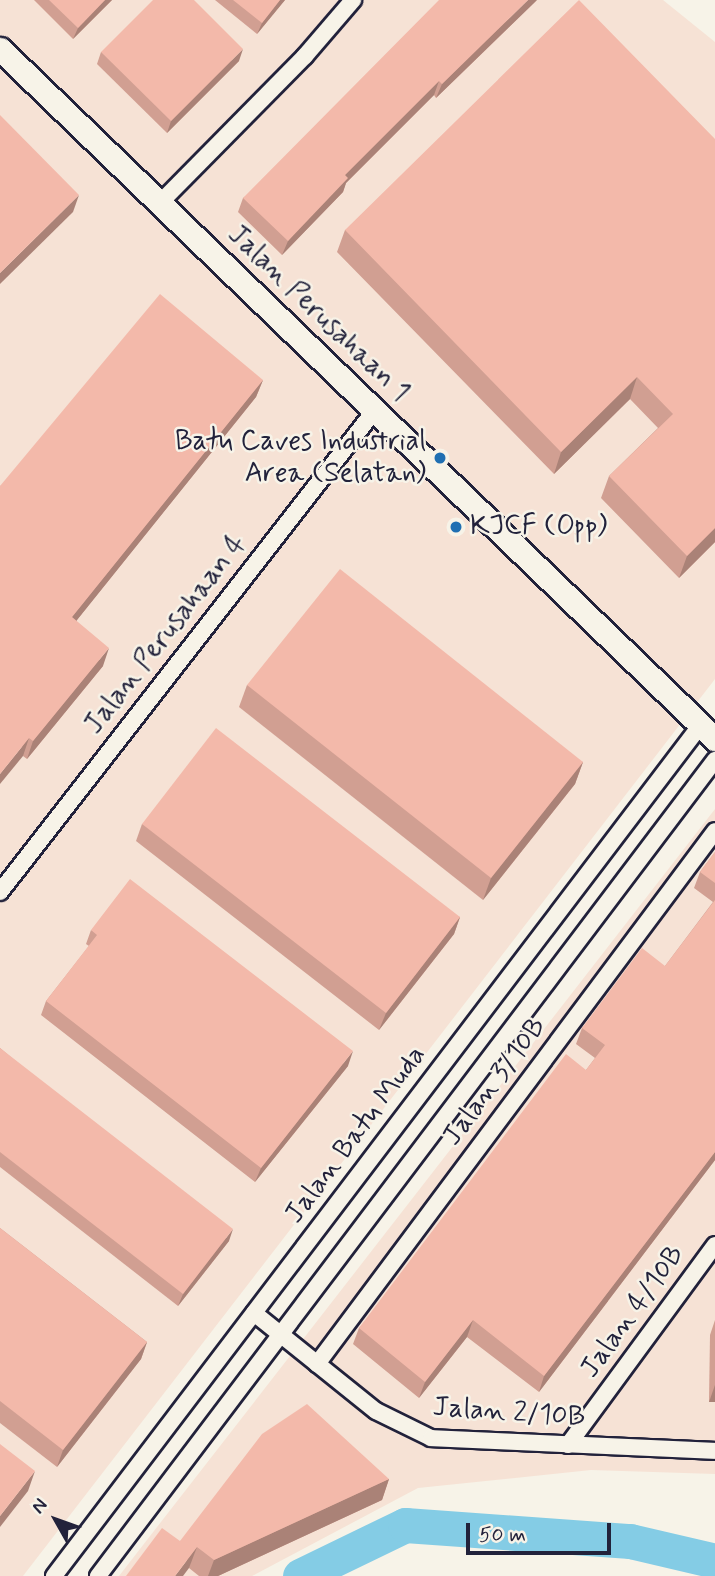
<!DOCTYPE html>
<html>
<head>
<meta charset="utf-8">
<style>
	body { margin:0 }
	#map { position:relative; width:715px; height:1576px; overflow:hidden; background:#f7f3e8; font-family:Mynerve,sans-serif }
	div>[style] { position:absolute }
	.built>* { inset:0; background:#f6e2d5 }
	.river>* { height:35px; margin:-17.5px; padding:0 17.5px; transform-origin:17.5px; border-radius:17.5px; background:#84cce5 }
	.roads { filter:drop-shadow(2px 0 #22223b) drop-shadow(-2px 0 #22223b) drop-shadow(0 2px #22223b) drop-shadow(0 -2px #22223b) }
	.street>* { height:16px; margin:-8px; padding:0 8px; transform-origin:8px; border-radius:8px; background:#f7f3e8 }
	.secondary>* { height:23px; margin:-11.5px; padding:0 11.5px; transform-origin:11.5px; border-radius:11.5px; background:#f7f3e8 }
	.wall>* { inset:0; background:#d19f92 }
	.shaded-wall>* { inset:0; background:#aa8277 }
	.building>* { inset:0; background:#f3b9aa }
	.dots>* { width:19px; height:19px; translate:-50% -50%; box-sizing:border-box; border:4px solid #f7f3e8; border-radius:50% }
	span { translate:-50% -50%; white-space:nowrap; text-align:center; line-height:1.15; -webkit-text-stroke:5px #f7f3e8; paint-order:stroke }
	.street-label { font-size:28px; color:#22223b }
	.poi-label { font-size:28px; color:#22223b }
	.right { translate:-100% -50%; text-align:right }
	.left { translate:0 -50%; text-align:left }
	.north { position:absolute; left:21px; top:1485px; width:70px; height:70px; -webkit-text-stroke:5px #f7f3e8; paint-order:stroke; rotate:310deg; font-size:19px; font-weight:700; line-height:28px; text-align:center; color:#22223b }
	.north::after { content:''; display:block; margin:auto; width:24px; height:32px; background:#22223b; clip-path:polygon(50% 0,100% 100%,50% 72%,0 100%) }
	.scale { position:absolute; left:466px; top:1523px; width:145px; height:32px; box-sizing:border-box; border:4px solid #22223b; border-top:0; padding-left:9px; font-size:21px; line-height:24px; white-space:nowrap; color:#22223b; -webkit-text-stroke:5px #f7f3e8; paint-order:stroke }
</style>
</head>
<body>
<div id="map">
	<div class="built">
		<i style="clip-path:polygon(0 0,663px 0,715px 42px,715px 679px,23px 1576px,0 1576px)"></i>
		<i style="clip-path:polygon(715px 809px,715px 1474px,591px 1470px,418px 1488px,252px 1576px,119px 1576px)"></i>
	</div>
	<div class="river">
		<i style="left:300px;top:1576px;width:117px;rotate:-25.9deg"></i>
		<i style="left:405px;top:1525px;width:226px;rotate:4.1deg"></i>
		<i style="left:630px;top:1541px;width:87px;rotate:13.2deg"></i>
	</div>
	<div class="roads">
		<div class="street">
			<i style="left:160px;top:203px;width:206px;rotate:-45.4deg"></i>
			<i style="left:305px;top:56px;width:74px;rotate:-49.4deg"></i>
			<i style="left:0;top:892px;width:611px;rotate:-52.12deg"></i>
			<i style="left:254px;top:1313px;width:156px;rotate:38.8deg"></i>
			<i style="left:376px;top:1411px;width:61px;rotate:26.1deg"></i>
			<i style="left:431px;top:1438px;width:284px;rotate:2.6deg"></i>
			<i style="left:317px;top:1364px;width:665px;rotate:-53.25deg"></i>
			<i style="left:568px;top:1445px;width:248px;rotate:-53.7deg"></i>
			<i style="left:54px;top:1576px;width:1068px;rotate:-52.77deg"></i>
			<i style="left:98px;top:1576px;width:1023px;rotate:-52.91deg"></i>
		</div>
		<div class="secondary">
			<i style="left:0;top:49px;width:994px;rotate:43.98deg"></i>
		</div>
	</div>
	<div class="wall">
		<i style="clip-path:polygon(34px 0,112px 0,73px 39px)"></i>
		<i style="clip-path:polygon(215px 0,285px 0,257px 34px)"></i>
		<i style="clip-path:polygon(537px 0,436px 98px,434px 95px,346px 183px,343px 192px,282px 255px,238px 212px,243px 198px)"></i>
		<i style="clip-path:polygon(101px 52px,239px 61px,167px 133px,97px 64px)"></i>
		<i style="clip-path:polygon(715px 139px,715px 542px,679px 578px,601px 498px,609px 476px,658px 428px,630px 399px,554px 474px,337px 252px,345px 230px)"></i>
		<i style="clip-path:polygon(263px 380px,256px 397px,76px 621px,103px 666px,27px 759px,23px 756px,0 486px)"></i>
		<i style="clip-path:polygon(247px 685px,583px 762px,575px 784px,483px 900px,239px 707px)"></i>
		<i style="clip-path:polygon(142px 824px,460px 917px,454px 934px,379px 1030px,136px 841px)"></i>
		<i style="clip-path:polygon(715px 852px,715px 1160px,539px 1392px,467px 1337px,419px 1398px,353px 1344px,359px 1328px,586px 1070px,595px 1058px,576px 1044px,582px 1028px,665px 966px,713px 902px,694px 888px,700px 872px)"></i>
		<i style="clip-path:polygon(91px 930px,348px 1066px,255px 1182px,41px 1015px,46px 1001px,89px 946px,86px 944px)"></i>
		<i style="clip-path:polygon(0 1048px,229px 1241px,178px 1306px,0 1167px)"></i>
		<i style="clip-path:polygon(0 1228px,147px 1342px,141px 1359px,57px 1467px,0 1423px)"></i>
		<i style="clip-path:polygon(715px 1320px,715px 1402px,709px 1402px,710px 1335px)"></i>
		<i style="clip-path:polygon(389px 1479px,382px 1500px,218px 1576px,199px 1576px,189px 1568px,180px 1541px)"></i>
	</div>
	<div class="shaded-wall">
		<i style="clip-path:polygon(105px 0,112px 0,73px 39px,78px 28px)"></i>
		<i style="clip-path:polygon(280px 0,285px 0,257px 34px,262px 23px)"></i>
		<i style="clip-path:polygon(528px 0,537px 0,436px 98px,442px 84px)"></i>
		<i style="clip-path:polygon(243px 49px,239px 61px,167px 133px,171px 121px)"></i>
		<i style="clip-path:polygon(439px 81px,434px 95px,346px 183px,343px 192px,282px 255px,288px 241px,345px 175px)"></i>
		<i style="clip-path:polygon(79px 195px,73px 212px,0 284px,0 273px)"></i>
		<i style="clip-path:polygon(637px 377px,630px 399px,554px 474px,561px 452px)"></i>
		<i style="clip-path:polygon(263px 380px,256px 397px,65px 635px,72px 617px)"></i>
		<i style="clip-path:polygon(715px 528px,715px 542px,679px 578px,687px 556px)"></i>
		<i style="clip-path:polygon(109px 648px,103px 666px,27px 759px,33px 741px)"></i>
		<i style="clip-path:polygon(29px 738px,23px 756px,0 784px,0 774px)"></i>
		<i style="clip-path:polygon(583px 762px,575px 784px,483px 900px,491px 878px)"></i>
		<i style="clip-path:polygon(460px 917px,454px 934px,379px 1030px,386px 1013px)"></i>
		<i style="clip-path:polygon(353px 1051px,348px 1066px,255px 1182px,261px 1168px)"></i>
		<i style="clip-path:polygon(715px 1152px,715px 1160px,539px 1392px,544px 1376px)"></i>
		<i style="clip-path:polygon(233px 1229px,229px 1241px,178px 1306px,183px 1294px)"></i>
		<i style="clip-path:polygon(473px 1320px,467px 1337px,419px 1398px,425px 1382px)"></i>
		<i style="clip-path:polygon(147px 1342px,141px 1359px,57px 1467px,63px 1450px)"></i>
		<i style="clip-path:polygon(715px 1385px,715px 1402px,709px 1402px)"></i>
		<i style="clip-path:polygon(35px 1471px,28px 1491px,0 1527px,0 1516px)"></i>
		<i style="clip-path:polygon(389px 1479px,382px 1500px,218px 1576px,208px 1576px,214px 1560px)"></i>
		<i style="clip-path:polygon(197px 1547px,189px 1568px,183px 1576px,175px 1576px)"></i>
	</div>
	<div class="building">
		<i style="clip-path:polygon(49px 0,105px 0,78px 28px)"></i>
		<i style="clip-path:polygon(153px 0,194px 0,243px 49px,171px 121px,101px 52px)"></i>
		<i style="clip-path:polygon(233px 0,280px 0,262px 23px)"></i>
		<i style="clip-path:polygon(439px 0,528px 0,442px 84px,439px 81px,345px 175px,348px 178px,288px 241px,243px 198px)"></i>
		<i style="clip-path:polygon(579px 0,715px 139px,715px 528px,687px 556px,609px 476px,673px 414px,637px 377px,561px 452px,345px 230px)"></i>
		<i style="clip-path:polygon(0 115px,79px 195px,0 273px)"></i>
		<i style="clip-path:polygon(160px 294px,263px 380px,72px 617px,109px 648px,33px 741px,29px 738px,0 774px,0 486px)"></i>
		<i style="clip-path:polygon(340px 569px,583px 762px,491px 878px,247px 685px)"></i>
		<i style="clip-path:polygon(216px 728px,460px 917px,386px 1013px,142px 824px)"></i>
		<i style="clip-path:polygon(715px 852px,715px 883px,700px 872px)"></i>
		<i style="clip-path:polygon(130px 879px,353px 1051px,261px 1168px,46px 1001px,97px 935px,91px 930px)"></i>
		<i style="clip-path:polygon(715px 900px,715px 1152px,544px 1376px,473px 1320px,425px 1382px,359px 1328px,566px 1054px,586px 1070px,605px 1045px,582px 1028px,642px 948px,665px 966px)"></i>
		<i style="clip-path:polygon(0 1048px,233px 1229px,183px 1294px,0 1152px)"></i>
		<i style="clip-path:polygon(0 1228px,147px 1342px,63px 1450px,0 1401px)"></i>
		<i style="clip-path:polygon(307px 1404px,389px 1479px,214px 1560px,197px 1547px,175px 1576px,126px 1576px,162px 1528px,180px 1541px,262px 1434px)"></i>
		<i style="clip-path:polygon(0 1444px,35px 1471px,0 1516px)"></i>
	</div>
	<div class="dots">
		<i style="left:440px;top:458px;background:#1f6fb2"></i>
		<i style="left:456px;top:527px;background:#1f6fb2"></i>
	</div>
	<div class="street-label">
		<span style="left:318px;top:314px;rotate:44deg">Jalan Perusahaan 1</span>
		<span style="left:166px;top:635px;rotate:-52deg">Jalan Perusahaan 4</span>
		<span style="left:495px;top:1082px;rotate:-53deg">Jalan 3/10B</span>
		<span style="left:356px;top:1135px;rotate:-53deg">Jalan Batu Muda</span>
		<span style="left:633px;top:1312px;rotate:-54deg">Jalan 4/10B</span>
		<span style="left:509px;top:1413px;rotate:4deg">Jalan 2/10B</span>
	</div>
	<div class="poi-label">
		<span class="right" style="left:426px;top:458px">Batu Caves Industrial<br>Area (Selatan)</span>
		<span class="left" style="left:470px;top:527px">KJCF (Opp)</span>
	</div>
	<div class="north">N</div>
	<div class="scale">50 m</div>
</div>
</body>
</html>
